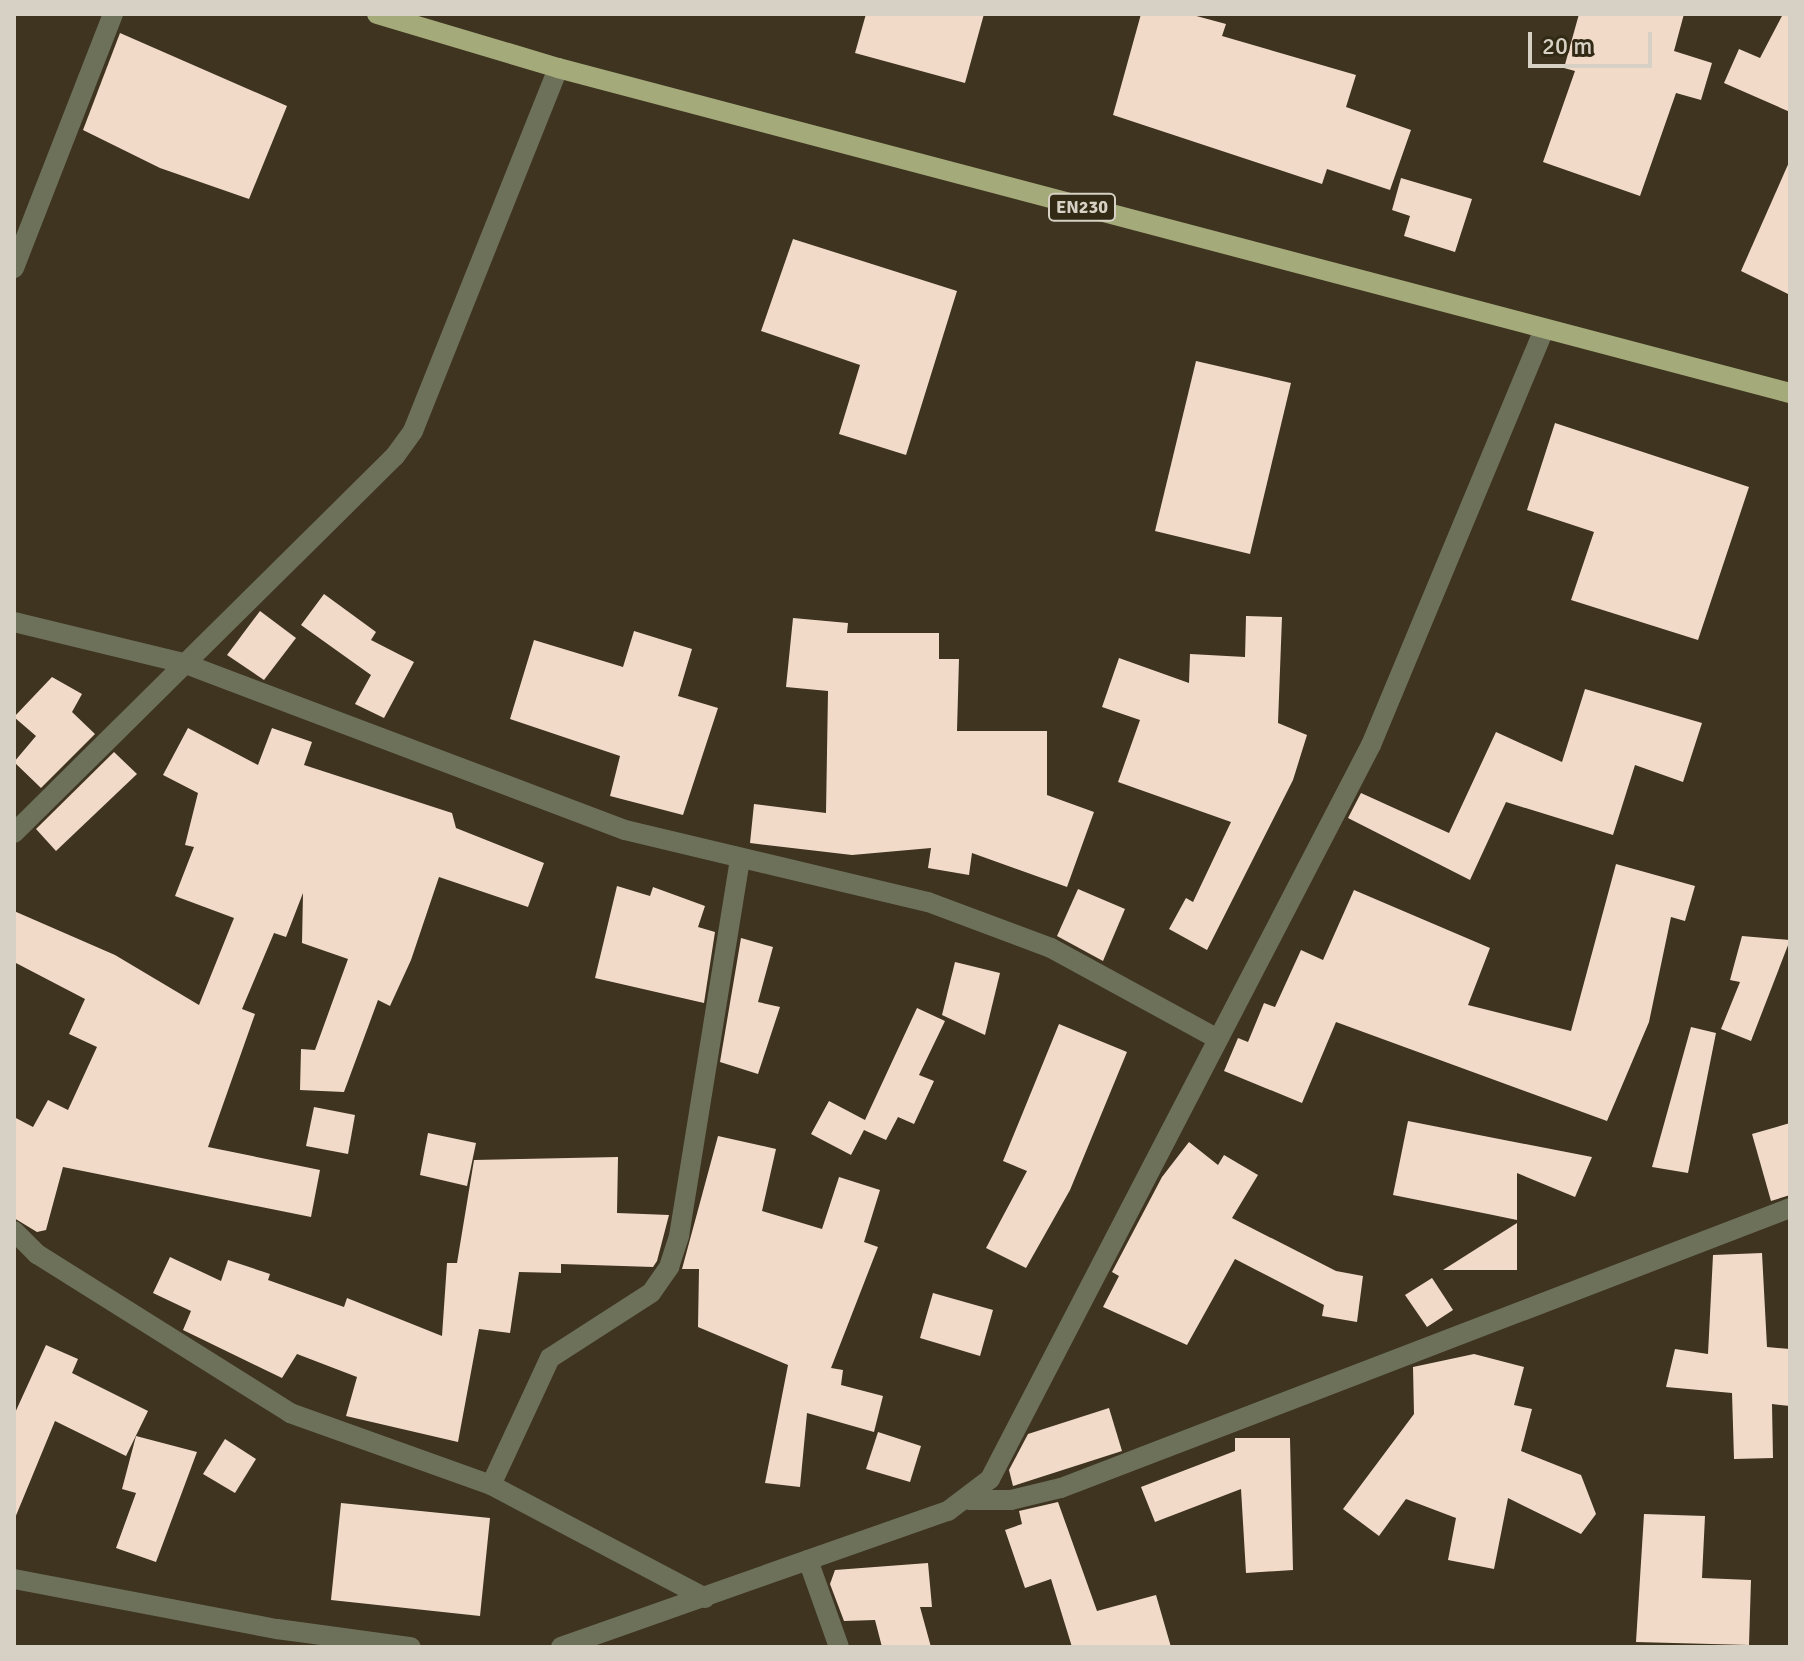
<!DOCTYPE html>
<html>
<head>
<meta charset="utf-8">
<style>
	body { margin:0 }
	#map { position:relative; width:1804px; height:1661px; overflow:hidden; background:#3e3420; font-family:Signika,sans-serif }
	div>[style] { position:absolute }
	.building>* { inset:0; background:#f2dac9 }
	.minor>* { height:20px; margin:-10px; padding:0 10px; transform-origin:10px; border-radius:10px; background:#6e715a }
	.major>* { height:20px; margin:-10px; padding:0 10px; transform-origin:10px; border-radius:10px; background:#a5aa7b }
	span { translate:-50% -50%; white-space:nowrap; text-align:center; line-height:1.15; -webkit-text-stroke:8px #332a16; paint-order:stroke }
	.shield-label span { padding:2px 6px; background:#332a16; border:2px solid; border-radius:6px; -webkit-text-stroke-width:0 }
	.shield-label { font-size:18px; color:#d6d1c4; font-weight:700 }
	.frame { position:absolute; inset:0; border:16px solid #d6d1c4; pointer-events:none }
	.scale { position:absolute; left:1528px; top:32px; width:124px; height:36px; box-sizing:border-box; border:4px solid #d6d1c4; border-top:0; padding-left:10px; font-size:24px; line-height:28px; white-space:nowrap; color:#d6d1c4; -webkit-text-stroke:6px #332a16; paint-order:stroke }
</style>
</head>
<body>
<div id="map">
	<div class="building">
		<i style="clip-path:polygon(866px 14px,984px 14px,965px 83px,855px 53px)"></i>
		<i style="clip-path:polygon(1141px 14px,1189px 14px,1226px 24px,1222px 36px,1356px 75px,1346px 107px,1411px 130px,1390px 190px,1327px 169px,1322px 184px,1113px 115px)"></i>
		<i style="clip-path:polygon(1579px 14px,1684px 14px,1674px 51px,1712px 63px,1701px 100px,1676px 93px,1640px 196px,1543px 162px,1575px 71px,1564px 68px)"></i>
		<i style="clip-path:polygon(1783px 14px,1790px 14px,1790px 112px,1724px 83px,1739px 49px,1760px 58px)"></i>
		<i style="clip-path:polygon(120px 33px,287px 106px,249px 199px,160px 168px,83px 130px)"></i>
		<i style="clip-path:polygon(1790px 160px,1790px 295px,1741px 271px)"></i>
		<i style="clip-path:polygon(1401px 178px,1472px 199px,1455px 252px,1404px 236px,1410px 216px,1392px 210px)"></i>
		<i style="clip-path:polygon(793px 239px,957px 291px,906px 455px,839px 434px,860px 365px,761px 331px)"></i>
		<i style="clip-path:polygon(1196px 361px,1291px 383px,1250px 554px,1155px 531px)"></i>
		<i style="clip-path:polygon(1555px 423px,1749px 487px,1698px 640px,1571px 600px,1594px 532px,1527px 510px)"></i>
		<i style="clip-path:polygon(324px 594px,376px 632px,371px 640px,414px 662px,384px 718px,355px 704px,371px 675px,301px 625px)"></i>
		<i style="clip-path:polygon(260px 611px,296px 638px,264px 680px,227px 655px)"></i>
		<i style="clip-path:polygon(1246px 616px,1282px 617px,1278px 723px,1307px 735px,1293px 780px,1207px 950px,1169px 929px,1186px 898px,1193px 902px,1231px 822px,1118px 782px,1140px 720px,1102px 707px,1119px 658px,1189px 683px,1190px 654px,1245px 657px)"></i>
		<i style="clip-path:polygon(793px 618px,848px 623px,847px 633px,939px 633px,939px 659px,959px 659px,957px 731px,1047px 731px,1047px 795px,1094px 812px,1067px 887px,972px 853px,969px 875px,928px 868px,931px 848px,852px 855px,750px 843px,754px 804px,826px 813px,828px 691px,786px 687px)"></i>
		<i style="clip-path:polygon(634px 631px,692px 649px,678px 696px,718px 708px,683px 815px,610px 796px,620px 756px,510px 719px,534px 640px,623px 667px)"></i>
		<i style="clip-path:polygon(52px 677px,82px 694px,72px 712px,95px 734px,41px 788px,14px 762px,36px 736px,14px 717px)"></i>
		<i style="clip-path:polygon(1585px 689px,1702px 723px,1683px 782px,1635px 765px,1613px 835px,1506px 802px,1470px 880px,1348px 818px,1361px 793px,1449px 833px,1496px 732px,1562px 762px)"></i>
		<i style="clip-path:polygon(188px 728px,258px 765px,272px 728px,312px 742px,304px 765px,452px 813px,456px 828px,544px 863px,528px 907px,439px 877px,411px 960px,390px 1006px,378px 1000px,344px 1092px,300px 1090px,301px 1049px,315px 1050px,348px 959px,302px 943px,303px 893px,286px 937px,274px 933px,242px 1009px,255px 1014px,208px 1147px,320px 1170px,311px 1217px,63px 1167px,46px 1230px,37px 1232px,14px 1218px,14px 1117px,33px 1127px,48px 1100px,68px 1110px,97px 1047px,69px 1034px,85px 999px,14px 962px,14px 911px,115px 955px,199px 1005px,234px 918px,175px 896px,194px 847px,185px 845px,198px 793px,163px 775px)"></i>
		<i style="clip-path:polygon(114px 752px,137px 774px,56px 851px,36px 829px)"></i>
		<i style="clip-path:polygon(1616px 864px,1695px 886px,1685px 921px,1671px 917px,1649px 1022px,1607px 1121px,1336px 1022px,1302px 1103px,1224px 1071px,1238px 1038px,1248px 1042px,1264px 1003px,1275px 1007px,1301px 950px,1323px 960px,1354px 890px,1490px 948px,1468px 1005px,1571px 1031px)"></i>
		<i style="clip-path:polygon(617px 886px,650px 896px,653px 887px,705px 906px,698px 927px,715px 932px,704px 1003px,595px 978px)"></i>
		<i style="clip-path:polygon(1078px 889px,1125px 909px,1103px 961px,1057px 936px)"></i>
		<i style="clip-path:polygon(1742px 936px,1790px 940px,1751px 1041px,1721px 1029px,1740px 982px,1730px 980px)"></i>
		<i style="clip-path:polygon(741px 938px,773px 947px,758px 1002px,780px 1007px,758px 1074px,720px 1062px)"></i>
		<i style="clip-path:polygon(955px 962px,1000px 973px,985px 1035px,942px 1015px)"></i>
		<i style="clip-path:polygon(917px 1008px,945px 1021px,919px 1075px,934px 1081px,914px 1124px,898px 1117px,886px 1140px,864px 1130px,851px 1155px,811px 1134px,829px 1101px,865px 1120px)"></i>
		<i style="clip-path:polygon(1059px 1024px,1127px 1052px,1070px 1190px,1026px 1268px,986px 1248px,1027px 1171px,1003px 1161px)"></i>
		<i style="clip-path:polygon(1691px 1027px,1716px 1033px,1688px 1173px,1652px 1167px)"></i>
		<i style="clip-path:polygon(314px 1107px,355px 1115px,348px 1154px,306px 1146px)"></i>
		<i style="clip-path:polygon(1408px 1121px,1489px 1137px,1592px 1157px,1575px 1197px,1517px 1173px,1517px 1220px,1488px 1214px,1393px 1195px)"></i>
		<i style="clip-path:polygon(1790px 1123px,1790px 1195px,1771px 1201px,1752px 1134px)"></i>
		<i style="clip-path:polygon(428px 1133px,476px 1143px,467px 1186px,420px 1175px)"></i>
		<i style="clip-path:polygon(718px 1136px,776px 1149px,762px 1211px,822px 1229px,839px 1177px,880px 1190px,864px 1242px,878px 1247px,831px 1368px,843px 1370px,841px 1385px,883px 1396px,874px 1432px,807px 1413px,800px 1487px,765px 1483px,788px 1365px,698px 1327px,699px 1269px,682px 1269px)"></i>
		<i style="clip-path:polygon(1189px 1142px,1218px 1165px,1224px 1155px,1258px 1175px,1232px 1218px,1336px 1271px,1363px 1276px,1357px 1322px,1322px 1316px,1324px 1305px,1235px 1259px,1187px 1345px,1103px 1307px,1119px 1276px,1112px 1272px,1162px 1177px)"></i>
		<i style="clip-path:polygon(618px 1157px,617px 1213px,669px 1215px,657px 1261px,653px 1267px,561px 1264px,561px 1273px,519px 1272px,510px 1333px,479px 1329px,458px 1442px,346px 1416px,357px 1377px,297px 1354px,282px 1378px,183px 1330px,191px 1311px,153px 1293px,170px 1257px,221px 1281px,228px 1260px,270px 1274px,268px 1280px,344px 1307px,347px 1298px,442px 1336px,447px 1263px,457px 1263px,474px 1160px)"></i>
		<i style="clip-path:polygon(1517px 1223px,1517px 1270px,1443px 1270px)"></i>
		<i style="clip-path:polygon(1762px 1253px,1767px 1347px,1790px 1349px,1790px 1406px,1772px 1404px,1773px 1458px,1734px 1459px,1732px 1393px,1666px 1387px,1675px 1349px,1708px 1354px,1713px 1255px)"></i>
		<i style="clip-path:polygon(1432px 1278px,1453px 1310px,1427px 1327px,1405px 1295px)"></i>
		<i style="clip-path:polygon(933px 1293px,993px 1310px,980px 1356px,920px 1338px)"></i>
		<i style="clip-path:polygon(46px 1345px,78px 1359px,72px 1373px,148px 1411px,126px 1456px,55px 1421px,15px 1518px,14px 1415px)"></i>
		<i style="clip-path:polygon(1474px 1354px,1524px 1367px,1514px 1405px,1532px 1409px,1521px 1451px,1581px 1475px,1596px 1514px,1581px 1534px,1508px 1498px,1494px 1569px,1448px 1560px,1456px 1518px,1406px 1499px,1379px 1536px,1343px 1509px,1414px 1414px,1413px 1367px)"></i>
		<i style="clip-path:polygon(1109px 1408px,1122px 1451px,1013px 1486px,1009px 1470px,1028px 1434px)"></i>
		<i style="clip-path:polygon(878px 1432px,921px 1446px,910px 1482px,866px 1469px)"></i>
		<i style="clip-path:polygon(136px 1436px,197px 1452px,156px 1562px,116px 1548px,136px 1493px,122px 1489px)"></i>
		<i style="clip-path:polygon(1235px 1438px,1290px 1438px,1293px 1570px,1246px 1573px,1241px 1489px,1155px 1522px,1141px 1487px,1235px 1451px)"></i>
		<i style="clip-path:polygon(225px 1439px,256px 1459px,235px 1493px,203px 1474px)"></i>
		<i style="clip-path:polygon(1058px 1502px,1097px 1611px,1156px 1595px,1171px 1647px,1072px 1647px,1051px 1579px,1025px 1588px,1005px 1530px,1022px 1524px,1019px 1511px)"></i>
		<i style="clip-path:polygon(341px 1503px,490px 1518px,480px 1616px,331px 1600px)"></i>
		<i style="clip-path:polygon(1644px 1514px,1705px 1516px,1702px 1578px,1751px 1580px,1749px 1645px,1636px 1642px)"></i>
		<i style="clip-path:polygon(928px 1563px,932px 1607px,920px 1607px,931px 1647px,882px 1647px,875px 1620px,844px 1621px,830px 1584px,835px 1570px)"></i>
	</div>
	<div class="minor">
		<i style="left:14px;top:268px;width:273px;rotate:-68.7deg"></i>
		<i style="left:14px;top:622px;width:174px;rotate:13.6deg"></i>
		<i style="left:183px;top:663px;width:472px;rotate:20.7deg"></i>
		<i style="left:625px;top:830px;width:311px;rotate:13.4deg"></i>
		<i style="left:928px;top:902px;width:131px;rotate:20.5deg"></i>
		<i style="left:1051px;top:948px;width:190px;rotate:28.6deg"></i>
		<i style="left:14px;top:833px;width:536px;rotate:-44.7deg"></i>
		<i style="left:395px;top:456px;width:31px;rotate:-54deg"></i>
		<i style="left:413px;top:431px;width:391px;rotate:-68.2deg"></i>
		<i style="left:14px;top:1231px;width:33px;rotate:45deg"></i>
		<i style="left:37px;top:1254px;width:299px;rotate:32.1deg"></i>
		<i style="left:290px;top:1413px;width:214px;rotate:19.7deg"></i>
		<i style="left:491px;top:1485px;width:242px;rotate:27.8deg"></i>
		<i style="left:491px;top:1485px;width:140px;rotate:-65.1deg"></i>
		<i style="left:550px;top:1358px;width:120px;rotate:-32.8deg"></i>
		<i style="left:651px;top:1293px;width:32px;rotate:-55deg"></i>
		<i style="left:669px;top:1267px;width:33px;rotate:-72deg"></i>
		<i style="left:679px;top:1236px;width:380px;rotate:-80.8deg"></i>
		<i style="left:969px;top:1500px;width:42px"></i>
		<i style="left:1011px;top:1500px;width:51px;rotate:-13.5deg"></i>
		<i style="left:1061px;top:1488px;width:781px;rotate:-21.01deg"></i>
		<i style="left:808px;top:1560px;width:92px;rotate:70.4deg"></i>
		<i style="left:14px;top:1579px;width:268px;rotate:10.8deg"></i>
		<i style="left:277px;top:1629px;width:135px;rotate:7.7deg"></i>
		<i style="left:561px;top:1647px;width:410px;rotate:-19.4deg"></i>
		<i style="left:948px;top:1511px;width:53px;rotate:-37.3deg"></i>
		<i style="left:990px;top:1479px;width:827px;rotate:-62.57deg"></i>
		<i style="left:1371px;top:745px;width:450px;rotate:-67.4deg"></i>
	</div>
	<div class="major">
		<i style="left:377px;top:14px;width:189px;rotate:16.6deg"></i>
		<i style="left:558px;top:68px;width:1274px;rotate:14.78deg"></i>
	</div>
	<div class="shield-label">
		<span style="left:1082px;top:207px">EN230</span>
	</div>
	<div class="frame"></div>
	<div class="scale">20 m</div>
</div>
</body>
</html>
